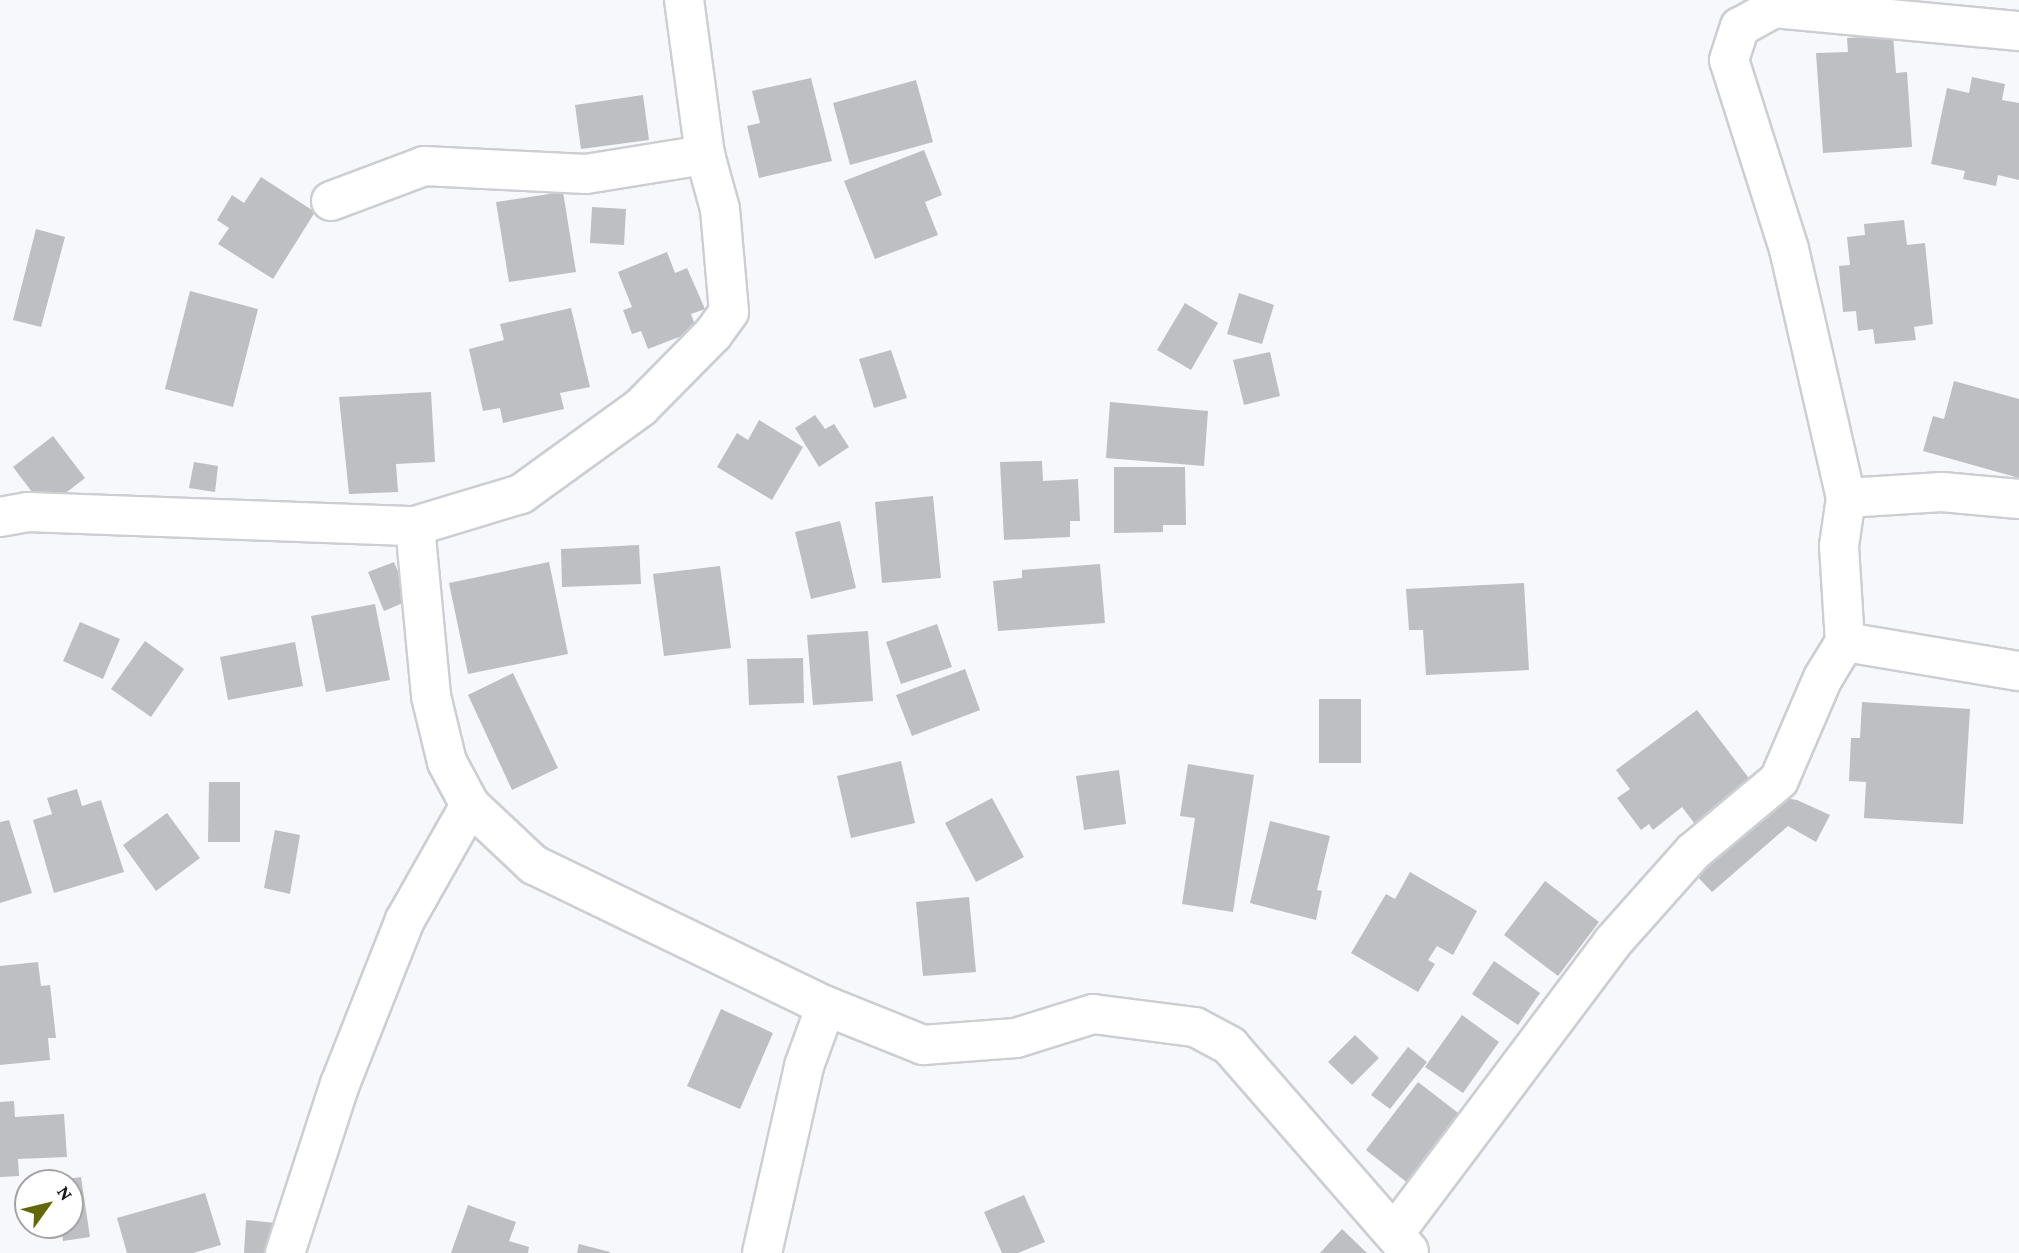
<!DOCTYPE html>
<html>
<head>
<meta charset="utf-8">
<style>
	body { margin:0 }
	#map { position:relative; width:2019px; height:1253px; overflow:hidden; background:#f6f8fb; font-family:"Crimson Pro",serif }
	div>[style] { position:absolute }
	.building>* { inset:0; background:#bdbfc2 }
	.roads { filter:drop-shadow(2px 0 #ccced2) drop-shadow(-2px 0 #ccced2) drop-shadow(0 2px #ccced2) drop-shadow(0 -2px #ccced2) }
	.street>* { height:38px; margin:-19px; padding:0 19px; transform-origin:19px; border-radius:19px; background:#fff }
	span { translate:-50% -50%; white-space:nowrap; text-align:center; line-height:1.15; -webkit-text-stroke:5px #fff; paint-order:stroke }
	.north { position:absolute; left:14px; top:1169px; width:70px; height:70px; box-sizing:border-box; background:#fff; border:2px solid #a3a3a3; border-radius:50%; rotate:56deg; font-size:19px; font-weight:700; line-height:28px; text-align:center; color:#18191a }
	.north::after { content:''; display:block; margin:auto; width:24px; height:32px; background:#636806; clip-path:polygon(50% 0,100% 100%,50% 72%,0 100%) }
</style>
</head>
<body>
<div id="map">
	<div class="building">
		<i style="clip-path:polygon(1893px 35px,1896px 73px,1907px 72px,1912px 147px,1823px 153px,1816px 53px,1848px 52px,1847px 38px)"></i>
		<i style="clip-path:polygon(1972px 77px,2005px 84px,2002px 100px,2019px 103px,2019px 180px,1998px 175px,1996px 186px,1963px 179px,1965px 171px,1931px 164px,1947px 88px,1969px 93px)"></i>
		<i style="clip-path:polygon(811px 78px,832px 161px,759px 178px,747px 126px,760px 123px,752px 91px)"></i>
		<i style="clip-path:polygon(916px 80px,933px 142px,850px 165px,833px 103px)"></i>
		<i style="clip-path:polygon(643px 95px,649px 140px,581px 149px,575px 105px)"></i>
		<i style="clip-path:polygon(924px 150px,942px 195px,925px 202px,938px 235px,875px 259px,844px 181px)"></i>
		<i style="clip-path:polygon(261px 177px,315px 212px,273px 279px,218px 244px,229px 228px,217px 220px,232px 195px,244px 203px)"></i>
		<i style="clip-path:polygon(563px 192px,576px 272px,509px 282px,496px 202px)"></i>
		<i style="clip-path:polygon(592px 207px,626px 209px,624px 245px,590px 243px)"></i>
		<i style="clip-path:polygon(1904px 220px,1907px 245px,1925px 243px,1933px 324px,1914px 327px,1916px 340px,1875px 344px,1873px 329px,1858px 331px,1856px 311px,1843px 312px,1839px 266px,1850px 265px,1847px 237px,1865px 235px,1864px 224px)"></i>
		<i style="clip-path:polygon(36px 229px,65px 237px,41px 327px,13px 320px)"></i>
		<i style="clip-path:polygon(667px 252px,675px 273px,687px 268px,705px 309px,691px 314px,697px 330px,648px 349px,641px 331px,632px 334px,623px 310px,632px 307px,618px 272px)"></i>
		<i style="clip-path:polygon(190px 291px,258px 309px,233px 407px,165px 389px)"></i>
		<i style="clip-path:polygon(1239px 293px,1274px 305px,1262px 344px,1227px 334px)"></i>
		<i style="clip-path:polygon(1185px 303px,1218px 323px,1191px 370px,1157px 350px)"></i>
		<i style="clip-path:polygon(571px 308px,590px 387px,560px 393px,564px 409px,503px 423px,500px 408px,483px 411px,469px 349px,504px 340px,500px 324px)"></i>
		<i style="clip-path:polygon(891px 350px,907px 398px,874px 408px,859px 359px)"></i>
		<i style="clip-path:polygon(1270px 352px,1280px 396px,1244px 405px,1233px 360px)"></i>
		<i style="clip-path:polygon(1954px 381px,2019px 399px,2019px 478px,1923px 451px,1933px 416px,1944px 419px)"></i>
		<i style="clip-path:polygon(431px 392px,435px 462px,396px 464px,398px 492px,349px 494px,339px 397px)"></i>
		<i style="clip-path:polygon(1110px 402px,1208px 411px,1204px 466px,1106px 458px)"></i>
		<i style="clip-path:polygon(815px 415px,825px 429px,834px 424px,849px 447px,819px 467px,795px 428px)"></i>
		<i style="clip-path:polygon(759px 420px,803px 447px,772px 500px,717px 467px,737px 433px,748px 440px)"></i>
		<i style="clip-path:polygon(53px 436px,85px 478px,45px 509px,13px 467px)"></i>
		<i style="clip-path:polygon(1042px 461px,1043px 481px,1078px 479px,1080px 521px,1070px 521px,1070px 537px,1004px 540px,1000px 462px)"></i>
		<i style="clip-path:polygon(194px 462px,218px 466px,215px 492px,189px 488px)"></i>
		<i style="clip-path:polygon(1114px 467px,1185px 467px,1186px 525px,1163px 525px,1163px 532px,1114px 533px)"></i>
		<i style="clip-path:polygon(933px 496px,941px 578px,882px 583px,875px 502px)"></i>
		<i style="clip-path:polygon(840px 521px,856px 588px,811px 599px,795px 532px)"></i>
		<i style="clip-path:polygon(639px 545px,641px 584px,562px 587px,561px 549px)"></i>
		<i style="clip-path:polygon(394px 562px,410px 600px,384px 611px,368px 572px)"></i>
		<i style="clip-path:polygon(549px 562px,568px 654px,468px 674px,449px 583px)"></i>
		<i style="clip-path:polygon(1100px 564px,1105px 623px,998px 631px,993px 581px,1022px 578px,1022px 570px)"></i>
		<i style="clip-path:polygon(720px 566px,731px 648px,664px 656px,653px 574px)"></i>
		<i style="clip-path:polygon(1524px 583px,1529px 670px,1426px 675px,1423px 630px,1409px 630px,1406px 589px)"></i>
		<i style="clip-path:polygon(375px 604px,390px 680px,326px 692px,311px 616px)"></i>
		<i style="clip-path:polygon(80px 622px,120px 639px,103px 679px,63px 661px)"></i>
		<i style="clip-path:polygon(937px 624px,952px 667px,901px 684px,886px 642px)"></i>
		<i style="clip-path:polygon(868px 631px,873px 701px,813px 705px,807px 635px)"></i>
		<i style="clip-path:polygon(145px 641px,184px 669px,151px 717px,111px 689px)"></i>
		<i style="clip-path:polygon(295px 642px,303px 686px,228px 700px,220px 657px)"></i>
		<i style="clip-path:polygon(803px 658px,804px 703px,749px 705px,747px 659px)"></i>
		<i style="clip-path:polygon(965px 669px,980px 710px,912px 736px,896px 695px)"></i>
		<i style="clip-path:polygon(513px 673px,558px 768px,512px 790px,468px 695px)"></i>
		<i style="clip-path:polygon(1319px 699px,1361px 699px,1361px 763px,1319px 763px)"></i>
		<i style="clip-path:polygon(1862px 702px,1970px 709px,1963px 824px,1864px 818px,1866px 782px,1849px 781px,1851px 738px,1860px 738px)"></i>
		<i style="clip-path:polygon(1697px 710px,1761px 794px,1704px 836px,1682px 807px,1653px 830px,1649px 824px,1641px 830px,1617px 798px,1630px 789px,1616px 770px)"></i>
		<i style="clip-path:polygon(901px 761px,915px 823px,851px 838px,837px 776px)"></i>
		<i style="clip-path:polygon(1188px 764px,1254px 775px,1233px 912px,1182px 904px,1195px 818px,1180px 816px)"></i>
		<i style="clip-path:polygon(1119px 770px,1126px 824px,1084px 830px,1076px 776px)"></i>
		<i style="clip-path:polygon(209px 782px,240px 782px,240px 842px,208px 842px)"></i>
		<i style="clip-path:polygon(77px 789px,82px 806px,101px 800px,124px 872px,54px 893px,33px 820px,52px 814px,47px 798px)"></i>
		<i style="clip-path:polygon(1771px 796px,1797px 800px,1830px 815px,1816px 842px,1788px 826px,1712px 892px,1689px 868px)"></i>
		<i style="clip-path:polygon(992px 798px,1024px 857px,976px 882px,945px 823px)"></i>
		<i style="clip-path:polygon(167px 813px,200px 858px,156px 891px,123px 845px)"></i>
		<i style="clip-path:polygon(9px 820px,32px 893px,0 903px,0 822px)"></i>
		<i style="clip-path:polygon(1270px 821px,1330px 836px,1317px 890px,1322px 891px,1316px 920px,1250px 903px)"></i>
		<i style="clip-path:polygon(275px 830px,300px 835px,290px 894px,264px 888px)"></i>
		<i style="clip-path:polygon(1410px 872px,1477px 911px,1453px 955px,1437px 946px,1428px 960px,1435px 964px,1418px 992px,1351px 953px,1386px 894px,1395px 899px)"></i>
		<i style="clip-path:polygon(1545px 881px,1599px 922px,1558px 976px,1504px 935px)"></i>
		<i style="clip-path:polygon(969px 897px,976px 972px,923px 976px,916px 902px)"></i>
		<i style="clip-path:polygon(1494px 961px,1540px 993px,1518px 1025px,1472px 994px)"></i>
		<i style="clip-path:polygon(38px 962px,41px 986px,50px 985px,56px 1038px,48px 1038px,50px 1060px,0 1065px,0 966px)"></i>
		<i style="clip-path:polygon(721px 1009px,773px 1033px,740px 1109px,687px 1086px)"></i>
		<i style="clip-path:polygon(1462px 1015px,1499px 1042px,1463px 1093px,1425px 1067px)"></i>
		<i style="clip-path:polygon(1355px 1035px,1379px 1058px,1352px 1085px,1328px 1062px)"></i>
		<i style="clip-path:polygon(1408px 1047px,1427px 1062px,1390px 1109px,1371px 1095px)"></i>
		<i style="clip-path:polygon(1418px 1082px,1466px 1119px,1414px 1188px,1366px 1150px)"></i>
		<i style="clip-path:polygon(14px 1101px,15px 1117px,64px 1114px,67px 1157px,18px 1159px,19px 1176px,0 1177px,0 1102px)"></i>
		<i style="clip-path:polygon(81px 1177px,90px 1237px,63px 1241px,61px 1225px,70px 1225px,70px 1183px,52px 1181px)"></i>
		<i style="clip-path:polygon(205px 1193px,221px 1245px,193px 1253px,127px 1253px,117px 1218px)"></i>
		<i style="clip-path:polygon(1024px 1195px,1045px 1242px,1018px 1253px,1002px 1253px,984px 1212px)"></i>
		<i style="clip-path:polygon(468px 1205px,516px 1222px,509px 1241px,529px 1247px,528px 1253px,451px 1253px)"></i>
		<i style="clip-path:polygon(246px 1220px,276px 1223px,274px 1253px,244px 1253px)"></i>
		<i style="clip-path:polygon(1342px 1229px,1367px 1253px,1320px 1253px)"></i>
		<i style="clip-path:polygon(579px 1244px,610px 1252px,610px 1253px,577px 1253px)"></i>
	</div>
	<div class="roads">
		<div class="street">
			<i style="left:331px;top:201px;width:99px;rotate:-20.6deg"></i>
			<i style="left:424px;top:166px;width:162px;rotate:2.8deg"></i>
			<i style="left:586px;top:174px;width:121px;rotate:-9.1deg"></i>
			<i style="left:1846px;top:498px;width:96px;rotate:-3.6deg"></i>
			<i style="left:1942px;top:492px;width:77px;rotate:5.2deg"></i>
			<i style="left:0;top:517px;width:27px;rotate:-10deg"></i>
			<i style="left:27px;top:512px;width:388px;rotate:2.1deg"></i>
			<i style="left:415px;top:526px;width:111px;rotate:-16.8deg"></i>
			<i style="left:521px;top:494px;width:148px;rotate:-35.9deg"></i>
			<i style="left:641px;top:407px;width:103px;rotate:-45.4deg"></i>
			<i style="left:713px;top:334px;width:27px;rotate:-54deg"></i>
			<i style="left:729px;top:312px;width:103px;rotate:-95deg"></i>
			<i style="left:720px;top:209px;width:56px;rotate:-105.5deg"></i>
			<i style="left:705px;top:155px;width:156px;rotate:-97.7deg"></i>
			<i style="left:415px;top:526px;width:171px;rotate:84.6deg"></i>
			<i style="left:431px;top:696px;width:68px;rotate:76.4deg"></i>
			<i style="left:447px;top:762px;width:49px;rotate:61.9deg"></i>
			<i style="left:470px;top:805px;width:88px;rotate:43.2deg"></i>
			<i style="left:534px;top:865px;width:324px;rotate:25.8deg"></i>
			<i style="left:826px;top:1006px;width:105px;rotate:21.9deg"></i>
			<i style="left:923px;top:1045px;width:93px;rotate:-4.3deg"></i>
			<i style="left:1016px;top:1038px;width:81px;rotate:-17.3deg"></i>
			<i style="left:1093px;top:1014px;width:103px;rotate:7.3deg"></i>
			<i style="left:1195px;top:1027px;width:40px;rotate:28deg"></i>
			<i style="left:1230px;top:1046px;width:272px;rotate:48.9deg"></i>
			<i style="left:1845px;top:642px;width:176px;rotate:9.5deg"></i>
			<i style="left:1396px;top:1231px;width:360px;rotate:-53.1deg"></i>
			<i style="left:1612px;top:943px;width:122px;rotate:-48.3deg"></i>
			<i style="left:1693px;top:852px;width:112px;rotate:-39.9deg"></i>
			<i style="left:1779px;top:780px;width:111px;rotate:-66.7deg"></i>
			<i style="left:1823px;top:678px;width:42px;rotate:-58.6deg"></i>
			<i style="left:1845px;top:642px;width:96px;rotate:-93.6deg"></i>
			<i style="left:1839px;top:546px;width:49px;rotate:-81.7deg"></i>
			<i style="left:1846px;top:498px;width:255px;rotate:-102.9deg"></i>
			<i style="left:1789px;top:249px;width:198px;rotate:-107.6deg"></i>
			<i style="left:1729px;top:60px;width:35px;rotate:-72deg"></i>
			<i style="left:1740px;top:27px;width:39px;rotate:-29deg"></i>
			<i style="left:1774px;top:8px;width:246px;rotate:5.4deg"></i>
			<i style="left:285px;top:1253px;width:178px;rotate:-72deg"></i>
			<i style="left:340px;top:1084px;width:176px;rotate:-68.4deg"></i>
			<i style="left:405px;top:920px;width:132px;rotate:-60.5deg"></i>
			<i style="left:762px;top:1253px;width:192px;rotate:-77.3deg"></i>
			<i style="left:804px;top:1066px;width:64px;rotate:-69.9deg"></i>
		</div>
	</div>
	<div class="north">N</div>
</div>
</body>
</html>
